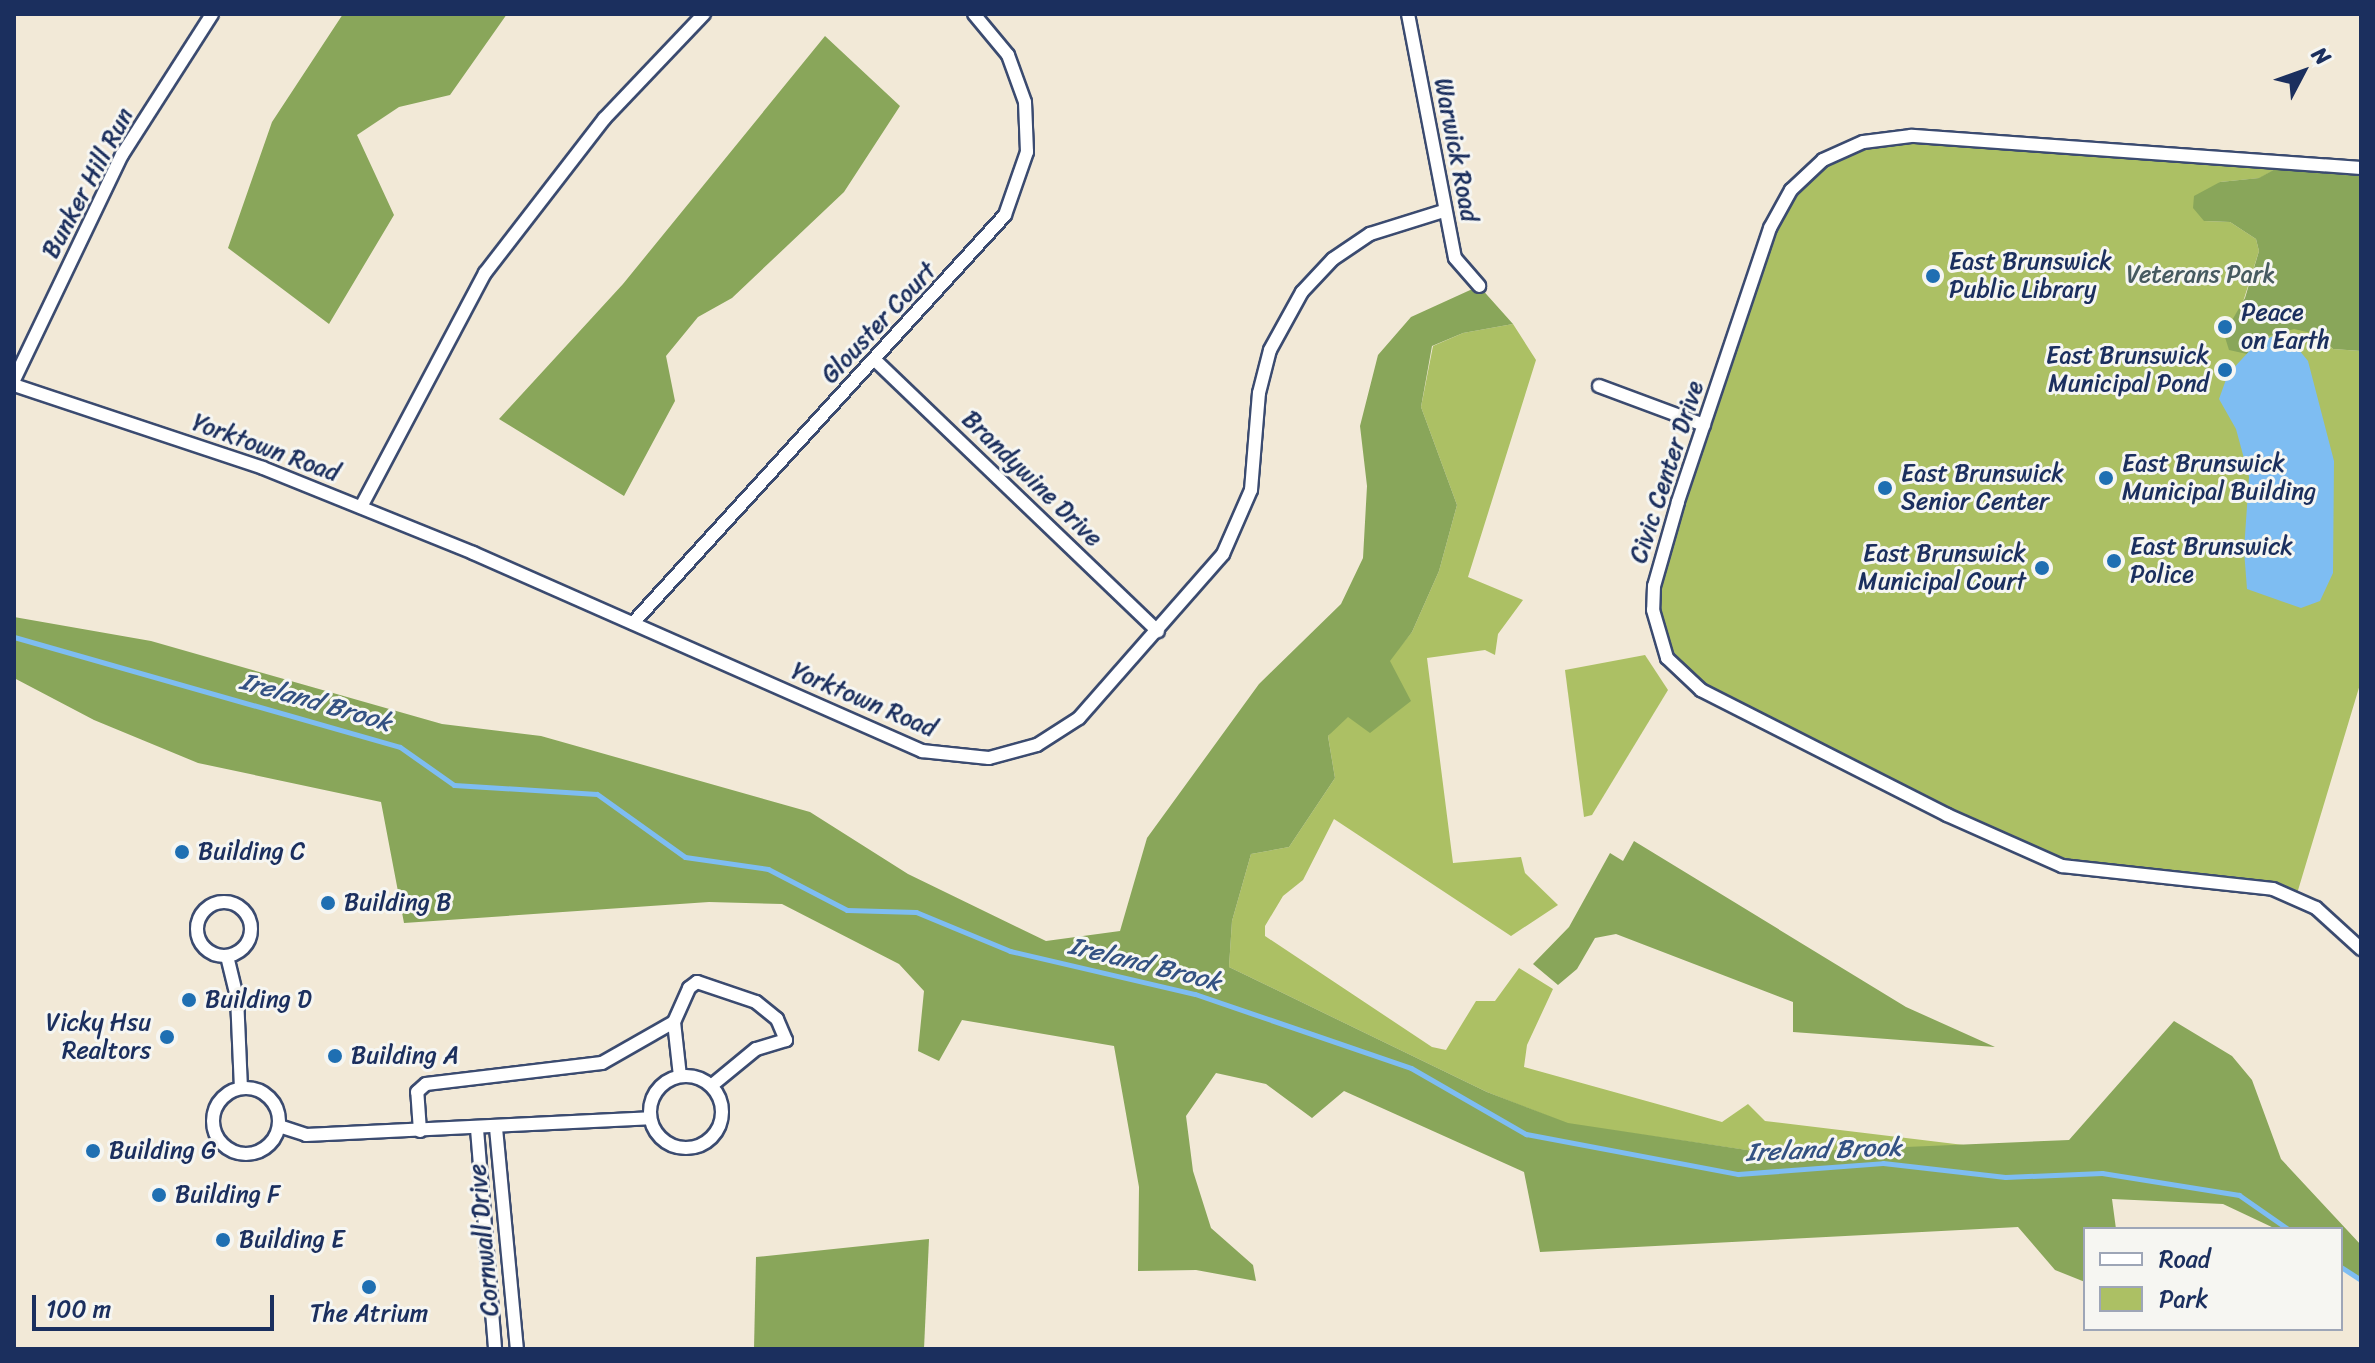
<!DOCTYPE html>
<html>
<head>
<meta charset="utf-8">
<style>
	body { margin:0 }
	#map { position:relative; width:2375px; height:1363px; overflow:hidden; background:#f2e9d7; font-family:Sriracha,sans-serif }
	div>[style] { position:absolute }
	.green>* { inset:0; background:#acc064 }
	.forest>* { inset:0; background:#89a65a }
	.water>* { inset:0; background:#7ebdf2 }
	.stream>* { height:5px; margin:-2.5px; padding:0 2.5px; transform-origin:2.5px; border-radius:2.5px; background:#7ebdf2 }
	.roads { filter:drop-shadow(2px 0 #3b4b70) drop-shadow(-2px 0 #3b4b70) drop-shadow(0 2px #3b4b70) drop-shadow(0 -2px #3b4b70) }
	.minor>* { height:12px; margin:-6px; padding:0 6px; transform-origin:6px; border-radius:6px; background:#fff }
	.minor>.ring { margin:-6px; padding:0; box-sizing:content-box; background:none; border:12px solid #fff; border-radius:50% }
	.dots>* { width:22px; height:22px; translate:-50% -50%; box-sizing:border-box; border:4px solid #f6f6f2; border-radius:50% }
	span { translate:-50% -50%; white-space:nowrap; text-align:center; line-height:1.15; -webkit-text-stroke:6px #f6f6f2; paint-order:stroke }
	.street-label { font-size:24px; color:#1b2f5e }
	.poi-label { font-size:24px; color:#1b2f5e }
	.left { translate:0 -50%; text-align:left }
	.right { translate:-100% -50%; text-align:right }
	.park-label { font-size:24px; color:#465a60 }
	.water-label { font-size:26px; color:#345283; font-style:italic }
	.frame { position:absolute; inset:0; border:16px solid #1b2f5e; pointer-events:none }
	.legend { position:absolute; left:2083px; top:1227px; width:260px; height:104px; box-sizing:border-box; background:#f6f6f2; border:2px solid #9ea6b7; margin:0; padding:10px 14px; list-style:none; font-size:24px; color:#1b2f5e }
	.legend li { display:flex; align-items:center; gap:16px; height:40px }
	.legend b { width:40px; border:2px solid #9ea6b7 }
	.north { position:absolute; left:2263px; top:32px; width:80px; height:80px; -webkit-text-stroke:6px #f6f6f2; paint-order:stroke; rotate:49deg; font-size:22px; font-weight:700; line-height:32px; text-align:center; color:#1b2f5e }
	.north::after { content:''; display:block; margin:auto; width:28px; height:36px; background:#1b2f5e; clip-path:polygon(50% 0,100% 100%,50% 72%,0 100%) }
	.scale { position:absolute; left:32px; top:1295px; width:242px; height:36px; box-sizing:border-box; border:4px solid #1b2f5e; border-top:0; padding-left:10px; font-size:24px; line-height:28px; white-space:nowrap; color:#1b2f5e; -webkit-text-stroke:6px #f6f6f2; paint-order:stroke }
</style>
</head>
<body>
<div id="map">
	<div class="green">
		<i style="clip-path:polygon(1877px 138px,2286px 163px,2260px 178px,2220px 182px,2204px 221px,2230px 222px,2256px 239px,2259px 251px,2243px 302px,2320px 335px,2333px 349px,2361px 351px,2361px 681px,2296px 897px,2099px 873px,2030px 853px,1680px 673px,1657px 633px,1654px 586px,1770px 228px,1812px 169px)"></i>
		<i style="clip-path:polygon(1513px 324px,1536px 360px,1468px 577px,1523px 600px,1498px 634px,1495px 655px,1485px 650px,1427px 658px,1453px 863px,1521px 857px,1525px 873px,1558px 905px,1511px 936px,1334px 819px,1303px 880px,1283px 896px,1265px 926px,1265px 936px,1432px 1047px,1446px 1050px,1476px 1001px,1495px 1001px,1519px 968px,1553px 989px,1527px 1045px,1524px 1067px,1722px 1122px,1748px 1104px,1765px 1121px,1972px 1146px,1767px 1153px,1568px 1124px,1487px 1092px,1229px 967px,1232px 921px,1251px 854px,1289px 847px,1335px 778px,1328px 736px,1412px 632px,1439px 571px,1457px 505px,1421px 407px,1433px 346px,1463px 333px)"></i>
		<i style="clip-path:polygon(1645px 655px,1668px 690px,1592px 815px,1584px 817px,1565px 670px)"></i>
	</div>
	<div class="forest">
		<i style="clip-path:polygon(343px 14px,507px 14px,450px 95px,399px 107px,357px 135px,394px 215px,329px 324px,228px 248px,272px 122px)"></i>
		<i style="clip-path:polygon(825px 36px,900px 106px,844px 192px,732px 298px,698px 317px,666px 356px,675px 401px,624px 496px,499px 419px,623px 284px)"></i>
		<i style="clip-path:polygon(2286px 163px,2361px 168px,2361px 351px,2333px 349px,2320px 335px,2294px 329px,2265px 337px,2247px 354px,2229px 350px,2224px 334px,2245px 298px,2259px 251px,2256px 239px,2230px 222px,2204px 221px,2193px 208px,2194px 196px,2220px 182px,2259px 178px)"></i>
		<i style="clip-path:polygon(1479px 286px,1513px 324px,1463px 333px,1432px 346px,1421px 407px,1457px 505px,1439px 571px,1412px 632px,1390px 661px,1411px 701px,1370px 733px,1348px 717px,1328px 736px,1335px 778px,1289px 847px,1251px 854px,1232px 921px,1229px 967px,1487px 1092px,1568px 1123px,1767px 1153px,2069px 1140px,2174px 1021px,2232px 1056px,2252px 1080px,2281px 1159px,2361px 1245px,2361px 1280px,2341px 1268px,2341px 1229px,2276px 1229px,2223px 1204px,2112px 1199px,2116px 1229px,2085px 1229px,2085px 1282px,2055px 1270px,2018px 1227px,1540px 1252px,1524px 1172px,1344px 1091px,1312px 1118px,1266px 1084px,1216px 1073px,1186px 1116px,1193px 1171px,1211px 1228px,1253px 1265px,1256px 1281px,1196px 1270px,1138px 1271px,1139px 1187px,1114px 1046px,962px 1020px,939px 1061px,918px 1051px,924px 991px,899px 964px,782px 904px,709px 902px,404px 923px,381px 802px,198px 763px,94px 720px,14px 678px,14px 617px,151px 641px,442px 724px,541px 736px,810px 812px,908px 874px,1046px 941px,1120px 931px,1147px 838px,1259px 684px,1341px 604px,1363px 558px,1367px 486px,1360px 426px,1378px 355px,1411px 317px)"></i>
		<i style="clip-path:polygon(1634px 841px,1906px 1007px,1995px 1047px,1793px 1032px,1793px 1002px,1616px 934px,1595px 938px,1577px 969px,1558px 985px,1533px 964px,1569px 927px,1610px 853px,1623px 861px)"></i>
		<i style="clip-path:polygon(929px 1239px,924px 1349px,754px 1349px,756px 1257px)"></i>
	</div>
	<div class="water">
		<i style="clip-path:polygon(2275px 335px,2295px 345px,2308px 361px,2334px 461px,2333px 573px,2320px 601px,2301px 608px,2247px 589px,2244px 550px,2249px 477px,2236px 429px,2219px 399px,2228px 374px,2255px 345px)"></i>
	</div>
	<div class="stream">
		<i style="left:14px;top:637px;width:401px;rotate:15.9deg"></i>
		<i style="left:400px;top:747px;width:66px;rotate:35.1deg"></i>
		<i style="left:454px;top:785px;width:143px;rotate:3.6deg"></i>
		<i style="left:597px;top:794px;width:108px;rotate:35.6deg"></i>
		<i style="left:685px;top:857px;width:84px;rotate:8.2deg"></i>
		<i style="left:768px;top:869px;width:89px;rotate:27.4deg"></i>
		<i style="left:847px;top:910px;width:69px;rotate:1.7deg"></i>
		<i style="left:916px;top:912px;width:102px;rotate:22.5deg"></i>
		<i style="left:1010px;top:951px;width:190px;rotate:13.1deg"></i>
		<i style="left:1195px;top:994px;width:228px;rotate:18.9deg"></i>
		<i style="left:1411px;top:1068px;width:133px;rotate:29.9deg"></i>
		<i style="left:1526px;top:1134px;width:216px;rotate:10.7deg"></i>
		<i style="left:1738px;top:1174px;width:145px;rotate:-4.3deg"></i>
		<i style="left:1883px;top:1163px;width:123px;rotate:6.5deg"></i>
		<i style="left:2005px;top:1177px;width:97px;rotate:-2.4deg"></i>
		<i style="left:2102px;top:1173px;width:139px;rotate:9.1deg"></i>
		<i style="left:2239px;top:1195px;width:60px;rotate:34.8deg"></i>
		<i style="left:2341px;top:1267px;width:24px;rotate:33deg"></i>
	</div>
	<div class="roads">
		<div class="minor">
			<i style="left:1408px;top:14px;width:248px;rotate:79.1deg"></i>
			<i style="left:1455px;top:258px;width:37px;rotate:49deg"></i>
			<i style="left:2361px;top:168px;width:451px;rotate:-175.9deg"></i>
			<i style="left:1911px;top:136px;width:48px;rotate:172.9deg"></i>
			<i style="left:1863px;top:142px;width:44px;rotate:155.8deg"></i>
			<i style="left:1823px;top:160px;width:44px;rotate:136.8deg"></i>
			<i style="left:1791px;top:190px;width:43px;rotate:118.9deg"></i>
			<i style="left:1770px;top:228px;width:289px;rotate:108.6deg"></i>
			<i style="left:1678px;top:502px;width:87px;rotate:105.9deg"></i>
			<i style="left:1654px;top:586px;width:24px;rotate:92deg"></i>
			<i style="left:1653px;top:610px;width:50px;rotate:73.7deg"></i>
			<i style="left:1667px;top:658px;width:47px;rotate:43.3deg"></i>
			<i style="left:1701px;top:690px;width:276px;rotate:26.9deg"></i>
			<i style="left:1947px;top:815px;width:126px;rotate:23.9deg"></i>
			<i style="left:2062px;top:866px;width:212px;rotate:6.2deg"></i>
			<i style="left:2273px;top:889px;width:47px;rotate:23.8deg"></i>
			<i style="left:2316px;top:908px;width:61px;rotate:42.3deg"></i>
			<i style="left:875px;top:360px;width:392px;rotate:43.8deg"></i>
			<i style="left:14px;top:380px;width:250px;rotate:-64.4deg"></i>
			<i style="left:122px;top:155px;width:167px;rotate:-57.4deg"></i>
			<i style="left:14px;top:385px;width:262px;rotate:18.4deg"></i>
			<i style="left:263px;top:468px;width:227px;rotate:22deg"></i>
			<i style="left:473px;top:553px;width:491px;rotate:23.8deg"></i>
			<i style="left:922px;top:751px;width:67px;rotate:6deg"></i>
			<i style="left:989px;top:758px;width:50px;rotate:-15.2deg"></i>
			<i style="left:1037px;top:745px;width:50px;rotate:-32.7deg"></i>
			<i style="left:1079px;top:718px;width:218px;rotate:-48.7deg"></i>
			<i style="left:1223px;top:554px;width:70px;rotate:-66.4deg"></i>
			<i style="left:1251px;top:490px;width:97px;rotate:-85.3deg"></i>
			<i style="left:1259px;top:393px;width:44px;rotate:-75.7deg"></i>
			<i style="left:1270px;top:350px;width:66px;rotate:-61.1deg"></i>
			<i style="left:1302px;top:292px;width:45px;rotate:-46.8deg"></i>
			<i style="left:1333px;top:259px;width:45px;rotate:-34deg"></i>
			<i style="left:1370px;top:234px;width:77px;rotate:-17.3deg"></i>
			<i style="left:1599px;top:386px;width:112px;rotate:20.4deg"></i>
			<i style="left:361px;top:507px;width:265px;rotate:-62.1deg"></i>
			<i style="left:485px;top:273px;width:195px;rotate:-52.3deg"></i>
			<i style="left:604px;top:119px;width:145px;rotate:-46.4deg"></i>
			<i style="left:633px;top:623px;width:552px;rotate:-47.64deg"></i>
			<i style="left:1005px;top:215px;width:67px;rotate:-70.8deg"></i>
			<i style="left:1027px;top:152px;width:50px;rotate:-92.3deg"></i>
			<i style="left:1025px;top:102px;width:50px;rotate:-109.9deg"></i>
			<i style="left:1008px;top:55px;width:53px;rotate:-129.7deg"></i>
			<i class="ring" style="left:197px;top:902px;width:42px;height:42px"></i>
			<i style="left:227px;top:956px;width:42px;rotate:76.3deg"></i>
			<i style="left:237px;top:997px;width:91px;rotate:87.5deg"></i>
			<i style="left:674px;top:1022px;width:54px;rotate:83.7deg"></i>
			<i class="ring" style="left:650px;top:1076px;width:60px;height:60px"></i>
			<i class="ring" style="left:213px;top:1088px;width:54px;height:54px"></i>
			<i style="left:279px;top:1126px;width:28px;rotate:18deg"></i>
			<i style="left:306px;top:1135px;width:344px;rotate:-2.8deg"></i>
			<i style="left:496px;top:1128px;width:222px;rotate:84.6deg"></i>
			<i style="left:477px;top:1129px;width:221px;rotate:85.3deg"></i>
			<i style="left:420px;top:1131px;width:39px;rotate:-94deg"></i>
			<i style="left:417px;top:1092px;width:12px;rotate:-42deg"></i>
			<i style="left:426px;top:1084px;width:177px;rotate:-6.8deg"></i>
			<i style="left:602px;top:1063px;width:83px;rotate:-29.7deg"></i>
			<i style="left:674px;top:1022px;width:37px;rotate:-66deg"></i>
			<i style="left:689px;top:988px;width:10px;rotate:-37deg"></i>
			<i style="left:697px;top:982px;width:62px;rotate:18.7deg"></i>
			<i style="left:756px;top:1002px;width:27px;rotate:39deg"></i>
			<i style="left:777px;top:1019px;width:23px;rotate:67deg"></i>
			<i style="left:786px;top:1040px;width:31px;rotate:163deg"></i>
			<i style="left:756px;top:1049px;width:58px;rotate:140.6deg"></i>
		</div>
	</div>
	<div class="dots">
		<i style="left:1933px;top:276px;background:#1f6fb2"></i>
		<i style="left:2225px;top:327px;background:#1f6fb2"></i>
		<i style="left:2225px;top:370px;background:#1f6fb2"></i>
		<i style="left:2106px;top:478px;background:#1f6fb2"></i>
		<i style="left:1885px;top:488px;background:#1f6fb2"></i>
		<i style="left:2114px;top:561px;background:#1f6fb2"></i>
		<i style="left:2042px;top:568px;background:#1f6fb2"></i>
		<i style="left:182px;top:852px;background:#1f6fb2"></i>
		<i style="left:328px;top:903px;background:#1f6fb2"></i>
		<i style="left:189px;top:1000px;background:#1f6fb2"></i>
		<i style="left:167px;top:1037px;background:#1f6fb2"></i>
		<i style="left:335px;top:1056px;background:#1f6fb2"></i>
		<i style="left:93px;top:1151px;background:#1f6fb2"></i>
		<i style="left:159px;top:1195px;background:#1f6fb2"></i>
		<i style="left:223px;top:1240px;background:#1f6fb2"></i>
		<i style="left:369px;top:1287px;background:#1f6fb2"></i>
	</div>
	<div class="street-label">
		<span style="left:1456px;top:150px;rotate:79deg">Warwick Road</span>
		<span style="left:88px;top:183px;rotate:-62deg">Bunker Hill Run</span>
		<span style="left:879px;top:323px;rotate:-47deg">Glouster Court</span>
		<span style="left:266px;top:448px;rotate:20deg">Yorktown Road</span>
		<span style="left:1667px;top:472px;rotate:-72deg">Civic Center Drive</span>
		<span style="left:1032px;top:479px;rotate:44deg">Brandywine Drive</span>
		<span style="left:864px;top:700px;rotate:23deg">Yorktown Road</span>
		<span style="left:484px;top:1240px;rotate:-95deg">Cornwall Drive</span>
	</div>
	<div class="poi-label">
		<span class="left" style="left:1949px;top:276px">East Brunswick<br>Public Library</span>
		<span class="left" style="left:2241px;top:327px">Peace<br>on Earth</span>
		<span class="right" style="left:2209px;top:370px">East Brunswick<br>Municipal Pond</span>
		<span class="left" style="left:2122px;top:478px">East Brunswick<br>Municipal Building</span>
		<span class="left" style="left:1901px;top:488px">East Brunswick<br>Senior Center</span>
		<span class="left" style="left:2130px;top:561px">East Brunswick<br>Police</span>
		<span class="right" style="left:2026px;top:568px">East Brunswick<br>Municipal Court</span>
		<span class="left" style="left:198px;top:852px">Building C</span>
		<span class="left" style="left:344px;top:903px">Building B</span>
		<span class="left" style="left:205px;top:1000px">Building D</span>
		<span class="right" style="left:151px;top:1037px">Vicky Hsu<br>Realtors</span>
		<span class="left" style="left:351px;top:1056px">Building A</span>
		<span class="left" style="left:109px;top:1151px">Building G</span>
		<span class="left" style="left:175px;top:1195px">Building F</span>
		<span class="left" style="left:239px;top:1240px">Building E</span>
		<span style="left:369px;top:1314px">The Atrium</span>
	</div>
	<div class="park-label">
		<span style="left:2201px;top:275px">Veterans Park</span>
	</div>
	<div class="water-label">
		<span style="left:316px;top:702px;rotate:16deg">Ireland Brook</span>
		<span style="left:1145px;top:964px;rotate:14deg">Ireland Brook</span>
		<span style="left:1824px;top:1150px;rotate:-2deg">Ireland Brook</span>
	</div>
	<div class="frame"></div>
	<ul class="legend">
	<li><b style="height:10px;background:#fff"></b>Road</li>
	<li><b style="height:22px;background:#acc064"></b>Park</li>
	</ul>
	<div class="north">N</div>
	<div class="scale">100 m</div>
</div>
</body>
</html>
